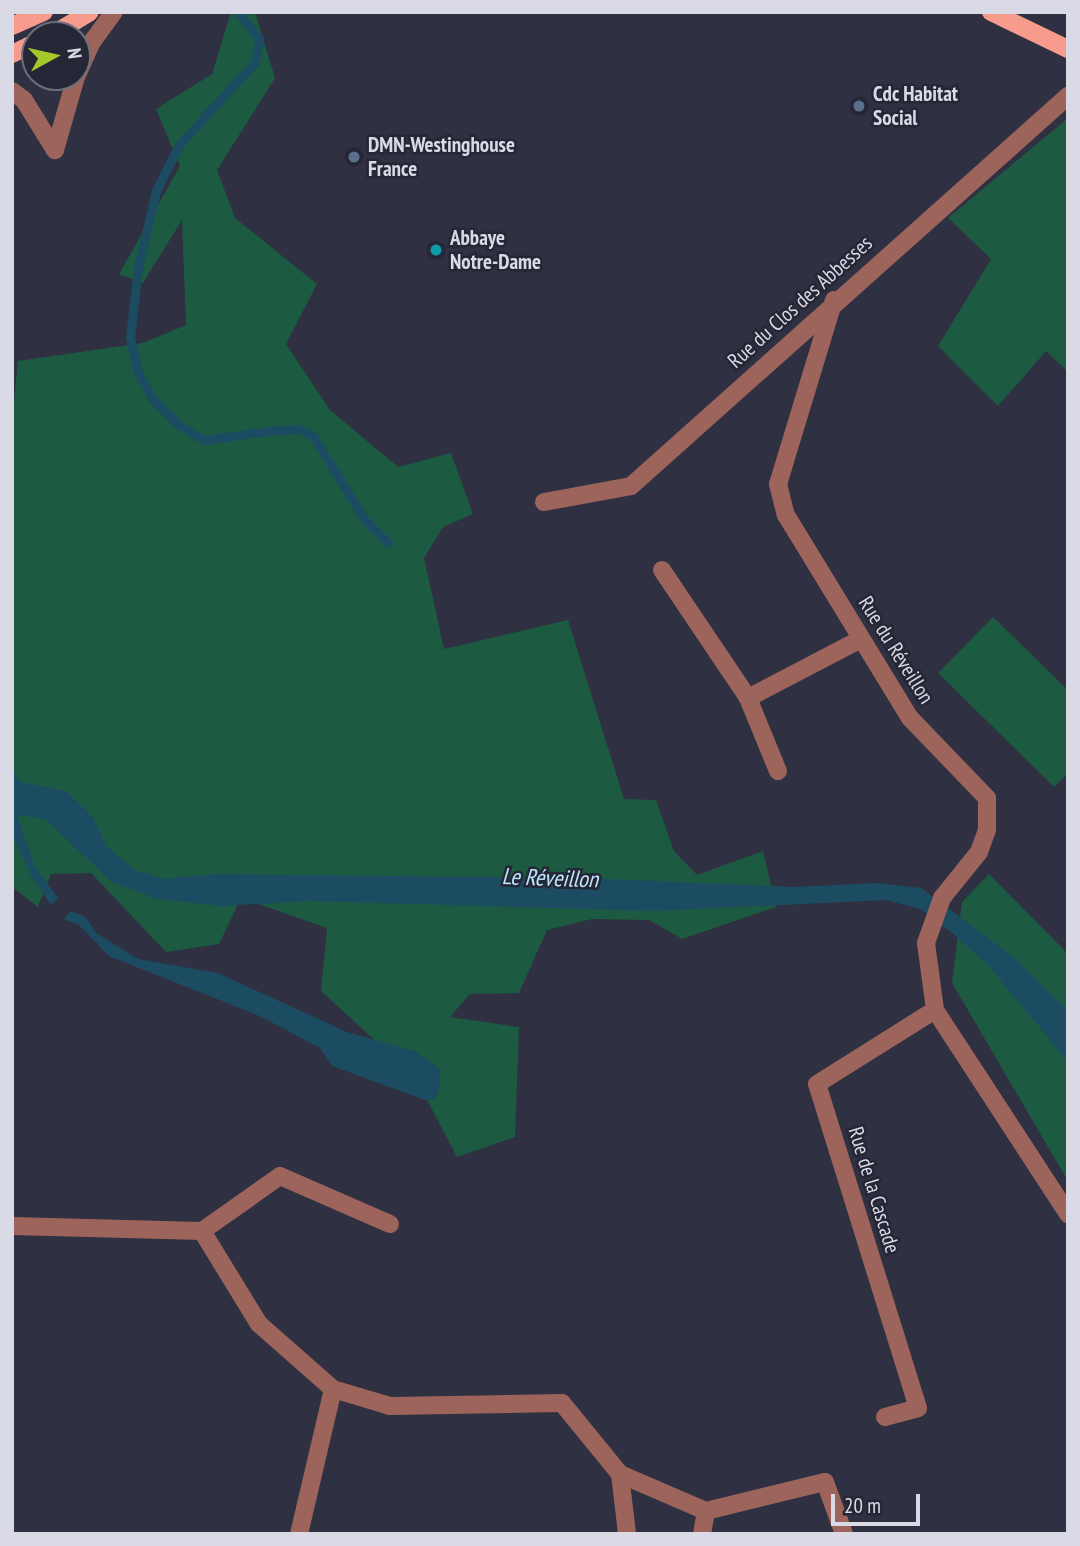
<!DOCTYPE html>
<html>
<head>
<meta charset="utf-8">
<style>
  body { margin:0 }
  #map { position:relative; width:1080px; height:1546px; overflow:hidden; background:#2f3041; font-family:"PT Sans Narrow",sans-serif }
  div>[style] { position:absolute }
  .green>* { inset:0; background:#1c5a41 }
  .water>* { inset:0; background:#1c4c62 }
  .stream>* { height:9px; margin:-4.5px; padding:0 4.5px; transform-origin:4.5px; border-radius:4.5px; background:#1c4c62 }
  .minor>* { height:18px; margin:-9px; padding:0 9px; transform-origin:9px; border-radius:9px; background:#9c645b }
  .major>* { height:18px; margin:-9px; padding:0 9px; transform-origin:9px; border-radius:9px; background:#f79c8d }
  .dots>* { width:19px; height:19px; translate:-50% -50%; box-sizing:border-box; border:4px solid #252636; border-radius:50% }
  span { translate:-50% -50%; white-space:nowrap; text-align:center; line-height:1.15; -webkit-text-stroke:5px #252636; paint-order:stroke }
  .poi-label { font-size:21px; color:#d9dae5; font-weight:700 }
  .left { translate:0 -50%; text-align:left }
  .street-label { font-size:21px; color:#d9dae5 }
  .water-label { font-size:23px; color:#bbe6fc; font-style:italic }
  .frame { position:absolute; inset:0; border:14px solid #d9dae5; pointer-events:none }
  .north { position:absolute; left:21px; top:21px; width:70px; height:70px; box-sizing:border-box; background:#252636; border:2px solid #6d6e7c; border-radius:50%; rotate:82deg; font-size:19px; font-weight:700; line-height:28px; text-align:center; color:#d9dae5 }
  .north::after { content:''; display:block; margin:auto; width:24px; height:32px; background:#a2c928; clip-path:polygon(50% 0,100% 100%,50% 72%,0 100%) }
  .scale { position:absolute; left:831px; top:1494px; width:89px; height:32px; box-sizing:border-box; border:4px solid #d9dae5; border-top:0; padding-left:9px; font-size:21px; line-height:24px; white-space:nowrap; color:#d9dae5; -webkit-text-stroke:5px #252636; paint-order:stroke }
</style>
</head>
<body>
<div id="map">
  <div class="green">
    <i style="clip-path:polygon(231px 12px,255px 12px,275px 78px,217px 170px,235px 218px,317px 284px,286px 344px,330px 410px,398px 467px,451px 453px,473px 514px,443px 527px,424px 558px,444px 649px,568px 620px,624px 799px,656px 800px,674px 851px,697px 875px,763px 851px,776px 907px,682px 939px,649px 920px,592px 919px,547px 930px,519px 993px,470px 994px,450px 1017px,519px 1027px,515px 1137px,457px 1157px,415px 1077px,321px 991px,327px 928px,241px 898px,219px 944px,166px 952px,91px 873px,51px 874px,38px 907px,12px 887px,12px 421px,18px 361px,143px 343px,186px 325px,182px 220px,143px 283px,119px 274px,180px 166px,156px 109px,212px 74px)"></i>
    <i style="clip-path:polygon(1068px 118px,1068px 372px,1046px 351px,998px 406px,938px 346px,991px 259px,948px 218px)"></i>
    <i style="clip-path:polygon(993px 617px,1068px 690px,1068px 773px,1054px 787px,938px 673px)"></i>
    <i style="clip-path:polygon(989px 874px,1068px 954px,1068px 1181px,952px 983px,962px 902px)"></i>
  </div>
  <div class="water">
    <i style="clip-path:polygon(12px 768px,20px 782px,66px 791px,93px 817px,106px 846px,135px 870px,164px 879px,215px 874px,585px 878px,794px 887px,877px 883px,921px 888px,1017px 960px,1068px 1011px,1068px 1062px,989px 966px,952px 933px,920px 909px,886px 900px,654px 911px,309px 901px,221px 906px,157px 899px,112px 882px,45px 819px,17px 815px,35px 867px,58px 898px,51px 905px,31px 876px,12px 833px)"></i>
    <i style="clip-path:polygon(70px 911px,86px 917px,96px 933px,138px 959px,218px 973px,347px 1032px,415px 1051px,440px 1069px,440px 1087px,435px 1099px,425px 1100px,332px 1066px,320px 1048px,262px 1017px,109px 956px,79px 925px,64px 919px)"></i>
  </div>
  <div class="stream">
    <i style="left:238px;top:13px;width:33px;rotate:51deg"></i>
    <i style="left:259px;top:39px;width:23px;rotate:100deg"></i>
    <i style="left:255px;top:62px;width:113px;rotate:132.5deg"></i>
    <i style="left:179px;top:145px;width:51px;rotate:116.6deg"></i>
    <i style="left:156px;top:191px;width:79px;rotate:103.2deg"></i>
    <i style="left:138px;top:268px;width:69px;rotate:96.6deg"></i>
    <i style="left:130px;top:337px;width:34px;rotate:78deg"></i>
    <i style="left:137px;top:370px;width:32px;rotate:62deg"></i>
    <i style="left:152px;top:398px;width:37px;rotate:45deg"></i>
    <i style="left:178px;top:424px;width:31px;rotate:32deg"></i>
    <i style="left:204px;top:440px;width:72px;rotate:-8deg"></i>
    <i style="left:275px;top:430px;width:23px;rotate:-2deg"></i>
    <i style="left:298px;top:429px;width:17px;rotate:25deg"></i>
    <i style="left:313px;top:436px;width:97px;rotate:58.4deg"></i>
    <i style="left:364px;top:519px;width:34px;rotate:45deg"></i>
  </div>
  <div class="minor">
    <i style="left:77px;top:75px;width:36px;rotate:-66deg"></i>
    <i style="left:92px;top:42px;width:37px;rotate:-54deg"></i>
    <i style="left:12px;top:91px;width:15px;rotate:37deg"></i>
    <i style="left:24px;top:100px;width:59px;rotate:58.2deg"></i>
    <i style="left:55px;top:150px;width:76px;rotate:-74deg"></i>
    <i style="left:834px;top:300px;width:192px;rotate:106.9deg"></i>
    <i style="left:778px;top:484px;width:32px;rotate:76deg"></i>
    <i style="left:786px;top:515px;width:238px;rotate:58.6deg"></i>
    <i style="left:910px;top:718px;width:111px;rotate:46.1deg"></i>
    <i style="left:987px;top:798px;width:32px;rotate:90deg"></i>
    <i style="left:987px;top:830px;width:23px;rotate:110deg"></i>
    <i style="left:979px;top:852px;width:59px;rotate:128.8deg"></i>
    <i style="left:942px;top:898px;width:48px;rotate:109.6deg"></i>
    <i style="left:926px;top:943px;width:68px;rotate:82.3deg"></i>
    <i style="left:935px;top:1010px;width:244px;rotate:56.9deg"></i>
    <i style="left:544px;top:502px;width:88px;rotate:-10.4deg"></i>
    <i style="left:631px;top:486px;width:586px;rotate:-41.75deg"></i>
    <i style="left:662px;top:570px;width:154px;rotate:56.1deg"></i>
    <i style="left:748px;top:698px;width:127px;rotate:-27.6deg"></i>
    <i style="left:748px;top:698px;width:79px;rotate:67.7deg"></i>
    <i style="left:12px;top:1226px;width:190px;rotate:1.5deg"></i>
    <i style="left:202px;top:1231px;width:109px;rotate:58.5deg"></i>
    <i style="left:259px;top:1324px;width:98px;rotate:41.3deg"></i>
    <i style="left:333px;top:1389px;width:59px;rotate:16.6deg"></i>
    <i style="left:390px;top:1406px;width:172px;rotate:-1deg"></i>
    <i style="left:562px;top:1403px;width:92px;rotate:50.8deg"></i>
    <i style="left:620px;top:1474px;width:94px;rotate:23.3deg"></i>
    <i style="left:706px;top:1511px;width:122px;rotate:-13.7deg"></i>
    <i style="left:825px;top:1482px;width:55px;rotate:69.9deg"></i>
    <i style="left:202px;top:1231px;width:95px;rotate:-35.2deg"></i>
    <i style="left:280px;top:1176px;width:120px;rotate:23.6deg"></i>
    <i style="left:885px;top:1417px;width:34px;rotate:-15deg"></i>
    <i style="left:918px;top:1408px;width:339px;rotate:-107.3deg"></i>
    <i style="left:817px;top:1084px;width:139px;rotate:-32.1deg"></i>
    <i style="left:620px;top:1474px;width:60px;rotate:83.3deg"></i>
    <i style="left:299px;top:1534px;width:149px;rotate:-76.8deg"></i>
    <i style="left:702px;top:1534px;width:23px;rotate:-80deg"></i>
  </div>
  <div class="major">
    <i style="left:991px;top:12px;width:85px;rotate:25.7deg"></i>
    <i style="left:12px;top:26px;width:35px;rotate:-24deg"></i>
    <i style="left:52px;top:35px;width:44px;rotate:-31.2deg"></i>
    <i style="left:12px;top:54px;width:25px;rotate:-26deg"></i>
  </div>
  <div class="dots">
    <i style="left:859px;top:106px;background:#5c6f8a"></i>
    <i style="left:354px;top:157px;background:#5c6f8a"></i>
    <i style="left:436px;top:250px;background:#0f9aa8"></i>
  </div>
  <div class="poi-label">
    <span class="left" style="left:873px;top:106px">Cdc Habitat<br>Social</span>
    <span class="left" style="left:368px;top:157px">DMN-Westinghouse<br>France</span>
    <span class="left" style="left:450px;top:250px">Abbaye<br>Notre-Dame</span>
  </div>
  <div class="street-label">
    <span style="left:800px;top:302px;rotate:-42deg">Rue du Clos des Abbesses</span>
    <span style="left:896px;top:650px;rotate:58deg">Rue du Réveillon</span>
    <span style="left:874px;top:1190px;rotate:73deg">Rue de la Cascade</span>
  </div>
  <div class="water-label">
    <span style="left:550px;top:878px;rotate:2deg">Le Réveillon</span>
  </div>
  <div class="frame"></div>
  <div class="north">N</div>
  <div class="scale">20 m</div>
</div>
</body>
</html>
